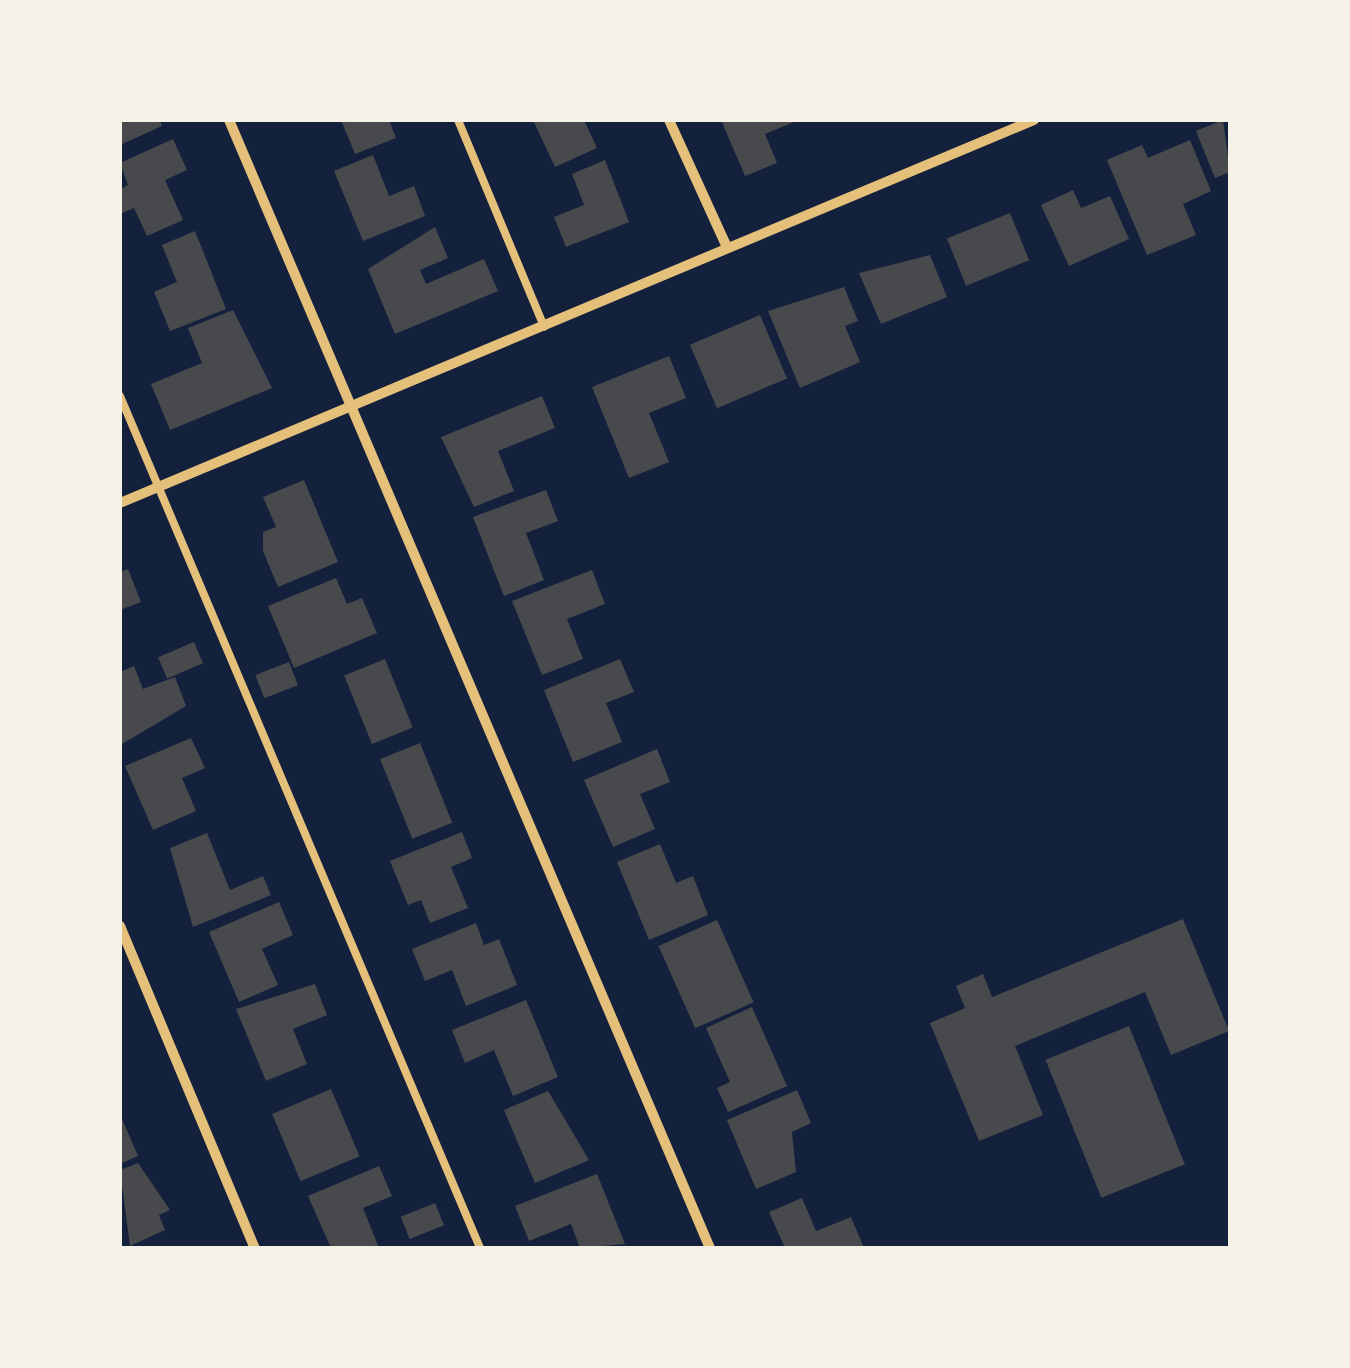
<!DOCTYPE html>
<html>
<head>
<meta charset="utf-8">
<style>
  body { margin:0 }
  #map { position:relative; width:1350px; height:1368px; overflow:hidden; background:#14213d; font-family:"Public Sans",sans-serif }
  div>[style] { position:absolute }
  .building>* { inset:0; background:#48494c; transform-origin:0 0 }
  .service>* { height:8px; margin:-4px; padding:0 4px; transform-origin:4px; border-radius:4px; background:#e5c07b }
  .minor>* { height:10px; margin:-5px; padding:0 5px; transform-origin:5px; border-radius:5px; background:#e5c07b }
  span { translate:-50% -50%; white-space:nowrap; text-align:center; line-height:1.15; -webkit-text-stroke:9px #f6f1e7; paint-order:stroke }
  .frame { position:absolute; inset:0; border:122px solid #f6f1e7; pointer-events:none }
</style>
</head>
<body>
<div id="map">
  <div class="building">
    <i style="clip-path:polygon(120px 120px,160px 120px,162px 126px,120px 145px)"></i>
    <i style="clip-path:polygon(341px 120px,389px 120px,396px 138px,355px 154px)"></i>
    <i style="clip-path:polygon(533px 120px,584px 120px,597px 148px,555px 167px)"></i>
    <i style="clip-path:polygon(721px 120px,799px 120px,765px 134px,777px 163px,745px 176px)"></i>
    <i style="clip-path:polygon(1223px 120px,1230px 172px,1215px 178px,1196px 131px)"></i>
    <i style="clip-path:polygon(173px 139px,187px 170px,165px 180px,183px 220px,147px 236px,134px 208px,120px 214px,120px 189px,128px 185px,120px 163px)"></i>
    <i style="clip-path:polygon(1190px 140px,1211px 191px,1183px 204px,1196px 235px,1147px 255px,1107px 160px,1142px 145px,1148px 158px)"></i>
    <i style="clip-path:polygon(373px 155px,389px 196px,414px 186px,425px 216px,363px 241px,334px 171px)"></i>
    <i style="clip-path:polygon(605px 160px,629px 222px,566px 247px,554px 217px,584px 205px,572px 174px)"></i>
    <i style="clip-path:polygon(1073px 190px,1081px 208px,1110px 196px,1129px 239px,1069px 266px,1041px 205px)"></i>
    <i style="left:1010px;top:213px;width:51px;height:68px;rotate:68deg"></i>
    <i style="clip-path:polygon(435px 227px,448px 258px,420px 270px,426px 284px,484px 259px,498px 291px,395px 334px,368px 269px)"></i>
    <i style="clip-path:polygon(195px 231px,226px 309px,170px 331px,154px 292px,177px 282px,162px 245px)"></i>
    <i style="clip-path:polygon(930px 255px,947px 297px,881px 324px,859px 273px)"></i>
    <i style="clip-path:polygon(844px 287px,858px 321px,845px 326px,860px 362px,800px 388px,768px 311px)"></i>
    <i style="clip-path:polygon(233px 310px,272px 388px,170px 430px,151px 384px,202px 363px,188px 328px)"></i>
    <i style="left:760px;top:315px;width:69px;height:76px;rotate:67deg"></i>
    <i style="clip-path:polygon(669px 356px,686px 398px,649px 413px,669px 462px,629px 478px,592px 387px)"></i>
    <i style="clip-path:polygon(542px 396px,555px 428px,498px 451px,514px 491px,474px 507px,441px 437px)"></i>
    <i style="clip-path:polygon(304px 480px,338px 562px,278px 587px,263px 551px,263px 532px,276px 527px,263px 497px)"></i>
    <i style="clip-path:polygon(546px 490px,558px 521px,526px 533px,544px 580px,504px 596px,473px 517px)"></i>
    <i style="clip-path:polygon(128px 569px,141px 602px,120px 610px,120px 572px)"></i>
    <i style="clip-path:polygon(592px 570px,605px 604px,567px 619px,583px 659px,542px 675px,512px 601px)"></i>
    <i style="clip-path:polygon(336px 578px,347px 604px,362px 598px,377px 633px,294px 668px,268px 606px)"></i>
    <i style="left:194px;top:642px;width:23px;height:39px;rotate:67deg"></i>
    <i style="left:385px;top:659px;width:74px;height:44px;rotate:68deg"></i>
    <i style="clip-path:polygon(620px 659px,634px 692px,606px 703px,622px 742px,573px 762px,544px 690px)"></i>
    <i style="left:289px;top:662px;width:25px;height:36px;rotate:69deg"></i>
    <i style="clip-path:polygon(134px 666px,143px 689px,175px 677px,186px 706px,122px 744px,120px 672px)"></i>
    <i style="clip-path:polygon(191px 738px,205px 768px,182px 778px,196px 811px,153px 830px,125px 766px)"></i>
    <i style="left:420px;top:743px;width:86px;height:43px;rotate:68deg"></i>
    <i style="clip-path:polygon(657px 749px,670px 782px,640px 794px,655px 829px,613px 847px,584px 780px)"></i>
    <i style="clip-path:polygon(462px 832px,472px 858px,451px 867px,468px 908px,430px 923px,421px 900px,408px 905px,390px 861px)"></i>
    <i style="clip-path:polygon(207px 833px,230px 890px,263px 876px,271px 895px,193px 927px,170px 848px)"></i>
    <i style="clip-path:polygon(660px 844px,676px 883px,693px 876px,708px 915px,649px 940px,617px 862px)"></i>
    <i style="clip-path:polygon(279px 902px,293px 935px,262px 949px,278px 985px,239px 1002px,209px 932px)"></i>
    <i style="clip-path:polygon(1183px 919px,1229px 1031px,1171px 1055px,1145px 992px,1015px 1046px,1043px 1115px,979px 1141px,930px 1023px,965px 1008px,956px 986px,983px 974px,992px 997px)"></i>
    <i style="left:717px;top:920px;width:90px;height:64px;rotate:66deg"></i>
    <i style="clip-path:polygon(476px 923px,484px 945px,499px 939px,517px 985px,466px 1006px,452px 970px,425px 981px,412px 949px)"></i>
    <i style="clip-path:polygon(315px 984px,327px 1015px,293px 1029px,307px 1064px,266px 1081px,236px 1009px)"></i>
    <i style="clip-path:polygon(526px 1000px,558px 1077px,513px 1096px,494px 1050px,465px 1063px,452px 1030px)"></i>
    <i style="clip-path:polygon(752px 1007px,787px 1086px,728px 1112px,717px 1088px,730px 1082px,706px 1028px)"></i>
    <i style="left:1129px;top:1026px;width:149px;height:90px;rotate:68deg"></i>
    <i style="left:331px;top:1089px;width:73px;height:64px;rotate:67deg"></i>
    <i style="clip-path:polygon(797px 1090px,811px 1123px,792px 1132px,796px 1172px,756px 1189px,727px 1120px)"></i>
    <i style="clip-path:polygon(548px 1091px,589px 1160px,535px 1183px,504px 1110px)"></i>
    <i style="clip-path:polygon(120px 1114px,138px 1156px,120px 1164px)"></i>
    <i style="clip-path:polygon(138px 1163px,170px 1210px,159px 1215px,165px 1230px,130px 1246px,120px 1170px)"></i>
    <i style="clip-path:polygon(379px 1166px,392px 1196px,363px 1208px,379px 1248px,331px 1248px,308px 1196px)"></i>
    <i style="clip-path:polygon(597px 1174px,625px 1244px,580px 1248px,571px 1224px,529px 1241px,515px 1206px)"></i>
    <i style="clip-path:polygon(802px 1198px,816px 1231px,851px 1217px,864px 1248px,785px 1248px,769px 1212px)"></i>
    <i style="left:435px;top:1203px;width:24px;height:37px;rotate:68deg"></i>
  </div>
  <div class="service">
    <i style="left:458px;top:120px;width:224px;rotate:67.4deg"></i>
    <i style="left:120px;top:396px;width:925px;rotate:67.09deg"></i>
  </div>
  <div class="minor">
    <i style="left:229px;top:120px;width:1226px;rotate:66.91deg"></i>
    <i style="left:669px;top:120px;width:140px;rotate:65.5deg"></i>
    <i style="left:120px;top:503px;width:991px;rotate:-22.74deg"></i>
    <i style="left:120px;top:926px;width:349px;rotate:67.3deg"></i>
  </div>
  <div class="frame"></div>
</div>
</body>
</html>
